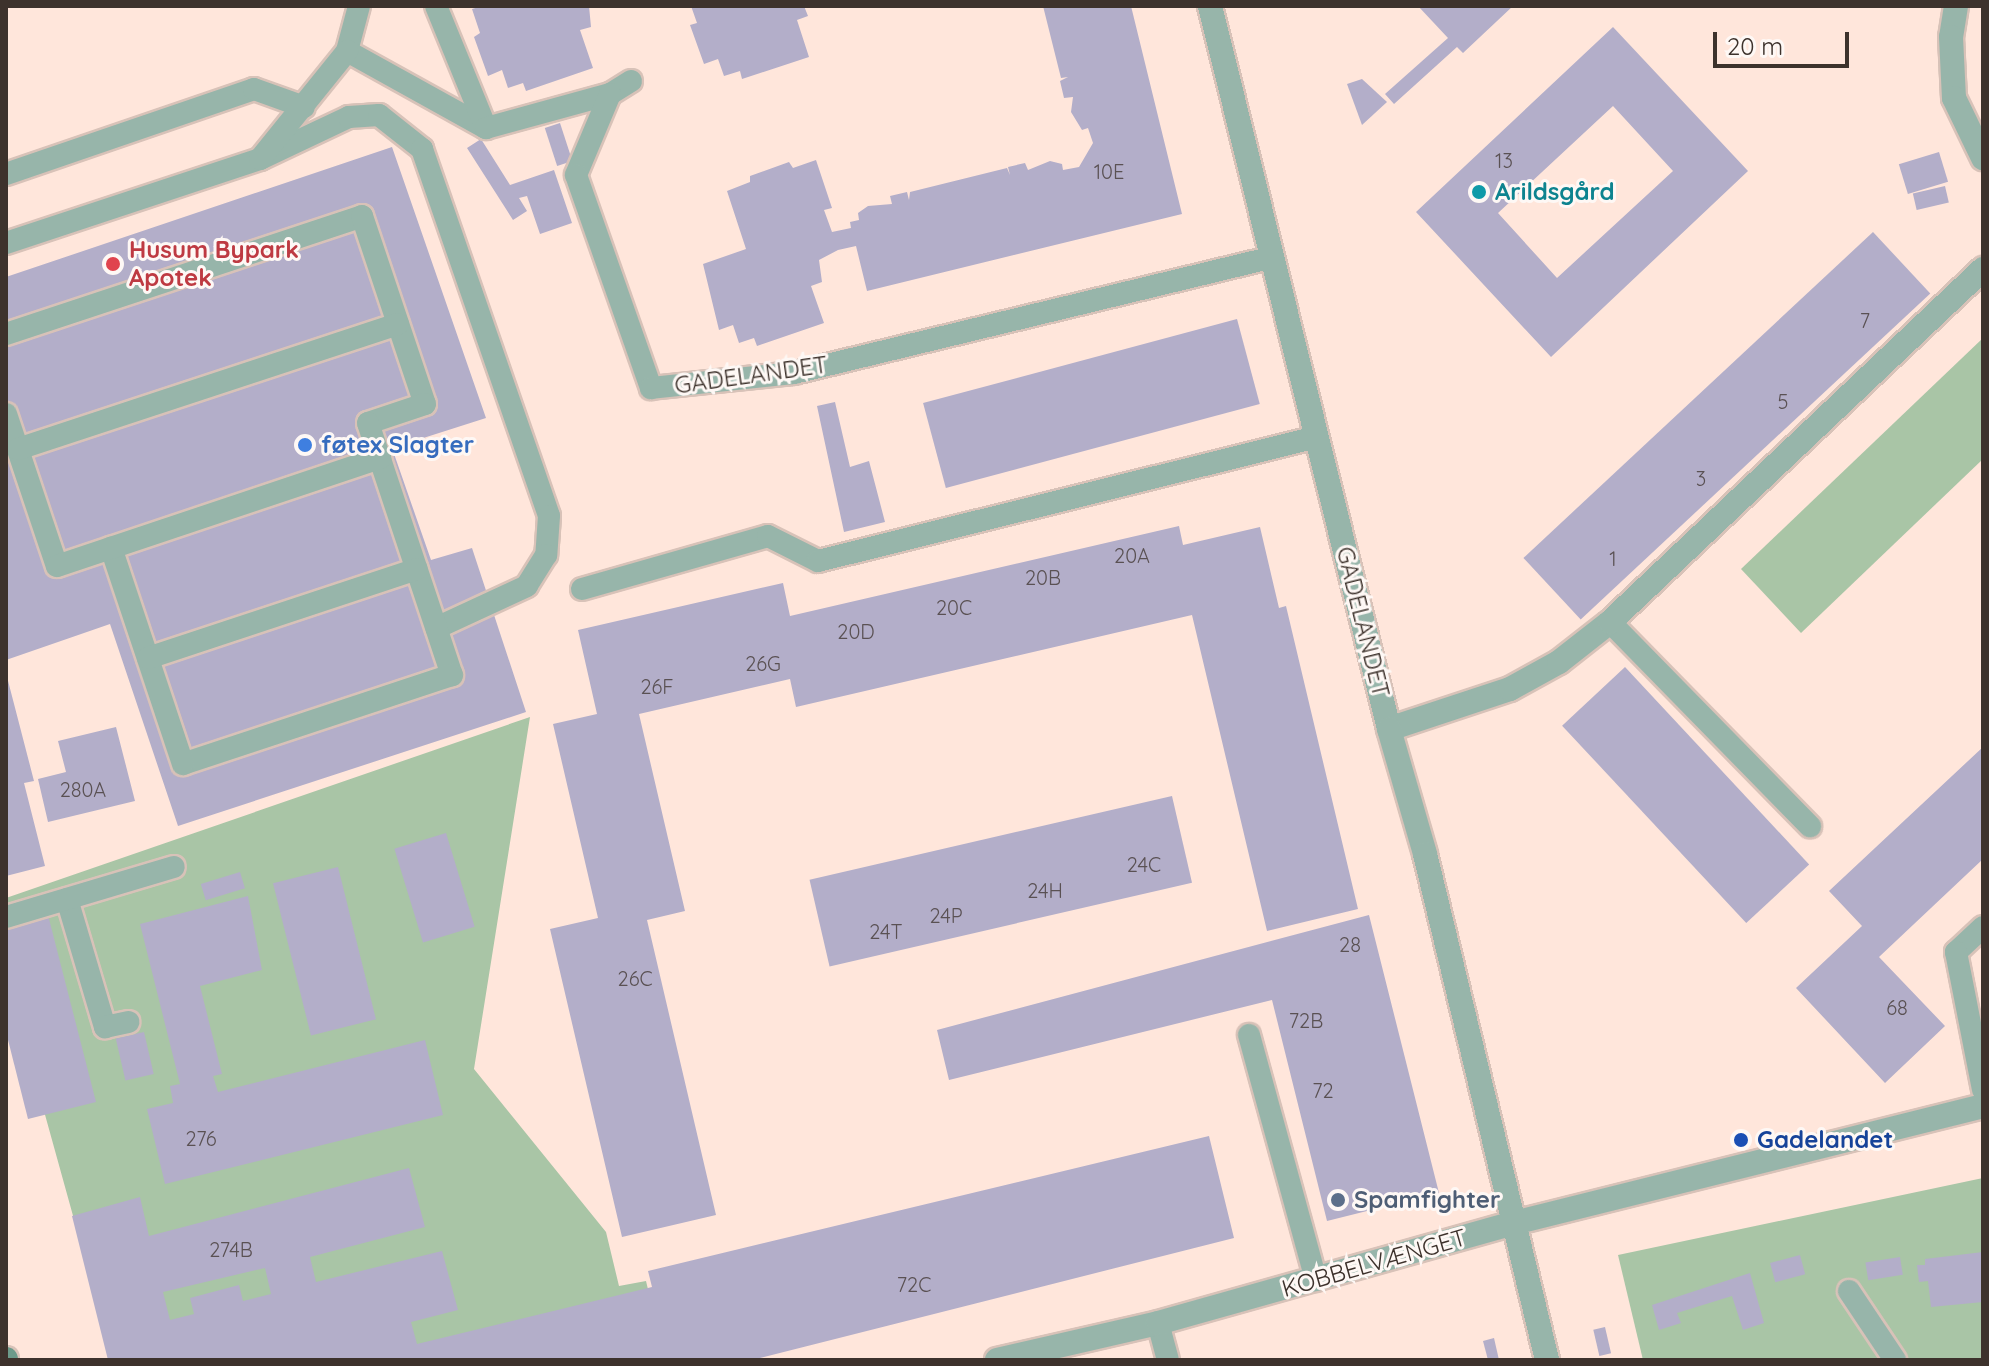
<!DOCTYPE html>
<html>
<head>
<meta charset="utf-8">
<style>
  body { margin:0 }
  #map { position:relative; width:1989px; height:1366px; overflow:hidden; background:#ffe6db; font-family:Quicksand,sans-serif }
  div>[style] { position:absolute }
  .green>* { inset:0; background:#a9c5a6 }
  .building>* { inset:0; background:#b3aec9; transform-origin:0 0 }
  .roads { filter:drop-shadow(2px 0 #d8c2b8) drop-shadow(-2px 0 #d8c2b8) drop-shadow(0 2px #d8c2b8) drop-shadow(0 -2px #d8c2b8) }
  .service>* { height:22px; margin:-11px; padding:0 11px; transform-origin:11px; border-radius:11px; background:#97b5aa }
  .minor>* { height:24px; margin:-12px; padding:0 12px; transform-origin:12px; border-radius:12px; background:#97b5aa }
  .tertiary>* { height:24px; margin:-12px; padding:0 12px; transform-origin:12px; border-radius:12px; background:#97b5aa }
  .secondary>* { height:24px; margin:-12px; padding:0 12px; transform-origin:12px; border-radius:12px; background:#6c9a8a }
  .dots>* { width:22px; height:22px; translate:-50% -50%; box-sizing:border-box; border:4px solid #fef8f5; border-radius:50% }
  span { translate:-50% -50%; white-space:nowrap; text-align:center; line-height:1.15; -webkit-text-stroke:6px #fef8f5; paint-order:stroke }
  .number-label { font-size:20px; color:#5a5153 }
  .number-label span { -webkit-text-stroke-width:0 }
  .culture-label { font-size:24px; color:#0d838f; font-weight:700 }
  .left { translate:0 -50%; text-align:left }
  .health-label { font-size:24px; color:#be3a42; font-weight:700 }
  .street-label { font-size:24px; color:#3d322c }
  .shop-label { font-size:24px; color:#366cbe; font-weight:700 }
  .transit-label { font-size:24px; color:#164399; font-weight:700 }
  .service-label { font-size:24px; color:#4e5e75; font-weight:700 }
  .frame { position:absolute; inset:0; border:8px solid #3d322c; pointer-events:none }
  .scale { position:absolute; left:1713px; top:32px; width:136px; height:36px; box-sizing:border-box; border:4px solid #3d322c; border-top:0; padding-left:10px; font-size:24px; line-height:28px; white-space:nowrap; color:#3d322c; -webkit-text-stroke:6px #fef8f5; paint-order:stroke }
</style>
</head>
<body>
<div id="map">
  <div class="green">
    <i style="clip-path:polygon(1983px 338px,1983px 459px,1801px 633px,1741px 569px)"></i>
    <i style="clip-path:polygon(530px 717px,474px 1069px,606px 1232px,619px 1286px,646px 1281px,665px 1360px,113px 1360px,6px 974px,6px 898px)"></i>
    <i style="clip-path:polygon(1983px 1178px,1983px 1360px,1643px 1360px,1618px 1255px)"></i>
  </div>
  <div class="building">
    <i style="clip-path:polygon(482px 6px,589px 6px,591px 27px,580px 30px,593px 68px,526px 91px,523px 83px,508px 88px,502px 70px,488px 76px,474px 37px,480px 33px,472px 9px)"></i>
    <i style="clip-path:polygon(691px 6px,804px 6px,808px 16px,797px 20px,809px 57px,742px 79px,740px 71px,724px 76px,718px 59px,704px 64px,690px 25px,697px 23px)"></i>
    <i style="clip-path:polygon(1043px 6px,1131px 6px,1182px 214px,867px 291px,856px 246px,838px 250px,819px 260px,822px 282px,811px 286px,824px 323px,757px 346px,754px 338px,739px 343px,733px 325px,719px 330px,703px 264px,746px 249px,727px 191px,750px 182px,750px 176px,789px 162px,793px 168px,816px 160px,832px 208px,824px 210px,832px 232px,851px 228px,850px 222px,859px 220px,858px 213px,868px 206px,892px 204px,890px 196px,907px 192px,909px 200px,910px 192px,1007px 168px,1010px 175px,1008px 167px,1025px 163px,1028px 170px,1050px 161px,1062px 164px,1063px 170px,1079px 167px,1093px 143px,1088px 128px,1082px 130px,1071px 112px,1073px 97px,1064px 98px,1060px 81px,1068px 77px,1061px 78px)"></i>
    <i style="clip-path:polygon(1418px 6px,1513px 6px,1463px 53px,1457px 47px,1394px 104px,1385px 94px,1448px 38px)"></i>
    <i style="clip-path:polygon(evenodd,1613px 27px,1748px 171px,1551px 357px,1416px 212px,1613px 27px,1613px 106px,1673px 171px,1557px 278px,1498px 213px,1613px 106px)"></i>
    <i style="clip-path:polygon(1362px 79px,1387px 102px,1362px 125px,1347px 84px)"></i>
    <i style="left:560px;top:123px;width:40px;height:16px;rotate:72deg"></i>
    <i style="clip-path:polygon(481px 139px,510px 185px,554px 170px,572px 223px,540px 234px,527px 196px,519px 198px,527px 211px,513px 220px,467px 148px)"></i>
    <i style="clip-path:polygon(392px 147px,486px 418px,392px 448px,431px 560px,472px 548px,526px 712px,178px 826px,110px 624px,6px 660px,6px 277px)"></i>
    <i style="left:1939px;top:152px;width:31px;height:42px;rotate:73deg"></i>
    <i style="left:1945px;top:186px;width:17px;height:33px;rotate:77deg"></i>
    <i style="left:1873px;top:232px;width:84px;height:478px;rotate:47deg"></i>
    <i style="left:1237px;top:319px;width:88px;height:325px;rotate:75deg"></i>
    <i style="clip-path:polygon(835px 402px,850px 467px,869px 461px,885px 522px,844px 532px,817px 406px)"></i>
    <i style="clip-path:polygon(1179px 526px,1183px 545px,1260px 527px,1279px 608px,1286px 606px,1358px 909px,1267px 931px,1192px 615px,796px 707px,790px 679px,639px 714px,685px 911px,647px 920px,716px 1215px,622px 1237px,550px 929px,598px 918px,553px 724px,597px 714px,578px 630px,783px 583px,790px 616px)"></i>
    <i style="left:1625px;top:667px;width:270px;height:86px;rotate:47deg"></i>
    <i style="clip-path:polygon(6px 673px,34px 781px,24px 783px,45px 866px,6px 876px)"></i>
    <i style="clip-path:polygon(116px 727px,135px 801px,48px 822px,38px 779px,66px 772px,58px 741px)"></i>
    <i style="clip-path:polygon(1983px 747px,1983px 859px,1879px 957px,1945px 1026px,1885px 1083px,1796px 988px,1862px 926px,1829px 891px)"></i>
    <i style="left:1172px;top:796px;width:89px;height:372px;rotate:77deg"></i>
    <i style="left:446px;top:833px;width:98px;height:54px;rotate:73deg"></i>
    <i style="left:338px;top:867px;width:157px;height:67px;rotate:76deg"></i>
    <i style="left:240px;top:872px;width:17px;height:41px;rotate:73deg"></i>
    <i style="clip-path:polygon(248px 896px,262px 970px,200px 986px,222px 1074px,213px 1076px,218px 1092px,425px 1040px,443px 1115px,165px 1184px,147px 1109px,173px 1103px,170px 1086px,180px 1084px,140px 924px)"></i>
    <i style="clip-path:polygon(48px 915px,96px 1102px,28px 1119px,6px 1032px,6px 925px)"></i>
    <i style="clip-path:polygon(1369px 915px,1439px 1193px,1327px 1221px,1272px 1000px,949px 1080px,937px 1030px)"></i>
    <i style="left:144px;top:1032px;width:43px;height:29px;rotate:77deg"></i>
    <i style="clip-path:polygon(evenodd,1209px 1136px,1234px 1238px,752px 1360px,108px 1360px,72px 1216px,140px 1197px,149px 1236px,409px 1168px,425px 1227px,310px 1257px,316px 1282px,442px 1251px,458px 1310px,411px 1322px,417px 1344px,652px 1287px,648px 1271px,1209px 1136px,265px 1268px,271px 1294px,243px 1301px,239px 1285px,190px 1298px,194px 1314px,170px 1320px,163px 1292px,265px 1268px)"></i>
    <i style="clip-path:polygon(1983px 1252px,1983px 1302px,1931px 1307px,1928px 1281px,1919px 1282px,1917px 1265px,1925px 1265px,1925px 1259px)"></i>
    <i style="left:1800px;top:1255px;width:20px;height:31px;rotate:75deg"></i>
    <i style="left:1900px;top:1257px;width:18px;height:35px;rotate:81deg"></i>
    <i style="clip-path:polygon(1750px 1273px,1764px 1323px,1743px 1330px,1732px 1296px,1677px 1313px,1681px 1323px,1659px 1330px,1652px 1305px)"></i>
    <i style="left:1605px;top:1327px;width:27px;height:12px;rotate:77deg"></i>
    <i style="clip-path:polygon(1494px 1338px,1499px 1360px,1488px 1360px,1483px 1341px)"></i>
  </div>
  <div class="roads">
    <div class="service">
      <i style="left:359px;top:6px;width:47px;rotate:104.9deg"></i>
      <i style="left:347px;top:51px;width:159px;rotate:29deg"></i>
      <i style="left:436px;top:6px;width:132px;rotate:67.7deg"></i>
      <i style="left:486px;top:128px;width:129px;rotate:-15.3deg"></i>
      <i style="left:631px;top:81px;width:25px;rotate:148deg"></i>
      <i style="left:610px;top:94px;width:88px;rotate:112.8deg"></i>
      <i style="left:576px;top:175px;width:226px;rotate:70.6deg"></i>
      <i style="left:651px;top:388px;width:144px;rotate:-6deg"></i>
      <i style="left:794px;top:373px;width:492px;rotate:-13.6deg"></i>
      <i style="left:260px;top:159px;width:98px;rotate:-25.3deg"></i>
      <i style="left:349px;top:117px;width:30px;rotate:-4deg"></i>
      <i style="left:379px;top:115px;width:55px;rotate:38.3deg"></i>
      <i style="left:422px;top:149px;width:388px;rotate:70.9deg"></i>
      <i style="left:549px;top:516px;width:39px;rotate:94deg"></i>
      <i style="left:546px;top:555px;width:36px;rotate:122deg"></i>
      <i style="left:527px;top:586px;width:100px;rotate:155.2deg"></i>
      <i style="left:6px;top:174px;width:262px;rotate:-18.9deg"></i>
      <i style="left:254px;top:89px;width:53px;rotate:19.8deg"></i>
      <i style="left:6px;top:243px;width:268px;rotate:-18.3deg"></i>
      <i style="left:260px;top:159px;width:139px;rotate:-51.1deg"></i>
      <i style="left:6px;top:334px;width:375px;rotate:-18.3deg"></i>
      <i style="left:362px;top:216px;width:198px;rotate:71.5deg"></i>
      <i style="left:425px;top:404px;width:60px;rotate:161.6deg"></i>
      <i style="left:368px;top:423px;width:266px;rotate:71.6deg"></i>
      <i style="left:452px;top:675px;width:283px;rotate:161.7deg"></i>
      <i style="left:183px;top:764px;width:228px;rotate:-108.4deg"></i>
      <i style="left:6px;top:414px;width:160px;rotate:71.5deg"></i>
      <i style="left:57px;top:566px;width:341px;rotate:-18.5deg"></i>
      <i style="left:18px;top:449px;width:400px;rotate:-18.2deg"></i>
      <i style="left:582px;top:589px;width:193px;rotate:-15.9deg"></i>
      <i style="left:768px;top:536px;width:56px;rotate:26.6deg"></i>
      <i style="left:818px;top:561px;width:514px;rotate:-13.96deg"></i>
      <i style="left:1610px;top:622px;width:286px;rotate:45.6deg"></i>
      <i style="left:148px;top:658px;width:283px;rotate:-18.3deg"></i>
      <i style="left:67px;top:899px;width:134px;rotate:73.5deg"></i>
      <i style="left:105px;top:1027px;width:24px;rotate:-12deg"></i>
      <i style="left:6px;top:917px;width:175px;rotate:-16.6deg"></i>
      <i style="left:1983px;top:927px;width:37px;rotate:137deg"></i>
      <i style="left:1956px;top:952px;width:140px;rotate:78.9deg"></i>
      <i style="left:1249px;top:1035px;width:254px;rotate:74.7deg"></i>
      <i style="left:1849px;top:1291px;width:83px;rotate:56.3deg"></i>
      <i style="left:1158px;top:1323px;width:38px;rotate:75deg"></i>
    </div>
    <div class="minor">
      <i style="left:1956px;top:6px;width:31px;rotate:99deg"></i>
      <i style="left:1951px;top:37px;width:61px;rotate:87.2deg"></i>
      <i style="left:1954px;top:98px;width:67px;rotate:64.2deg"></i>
      <i style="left:1389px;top:729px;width:127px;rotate:-18.3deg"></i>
      <i style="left:1510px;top:689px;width:56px;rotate:-28.9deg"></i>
      <i style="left:1559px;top:662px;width:65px;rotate:-38.1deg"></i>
      <i style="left:1610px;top:622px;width:514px;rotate:-43.42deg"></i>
      <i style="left:997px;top:1360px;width:165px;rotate:-12.9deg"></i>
      <i style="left:1158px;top:1323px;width:370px;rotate:-15.7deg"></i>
      <i style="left:1514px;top:1223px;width:483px;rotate:-14deg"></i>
    </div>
    <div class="tertiary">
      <i style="left:1210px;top:6px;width:745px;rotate:76.09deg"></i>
      <i style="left:1389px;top:729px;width:130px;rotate:73.9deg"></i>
      <i style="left:1425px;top:854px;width:520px;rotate:76.44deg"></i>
    </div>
    <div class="secondary">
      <i style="left:6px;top:1359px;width:1px;rotate:90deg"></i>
    </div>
  </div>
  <div class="dots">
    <i style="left:1479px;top:192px;background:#0f9aa8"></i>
    <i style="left:113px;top:264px;background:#e0444e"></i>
    <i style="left:305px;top:445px;background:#3f7fe0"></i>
    <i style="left:1741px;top:1140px;background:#1a4fb4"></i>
    <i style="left:1338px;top:1200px;background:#5c6f8a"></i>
  </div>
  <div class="number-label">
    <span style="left:1504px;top:160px">13</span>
    <span style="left:1109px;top:171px">10E</span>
    <span style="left:1865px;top:320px">7</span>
    <span style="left:1783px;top:401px">5</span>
    <span style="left:1701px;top:478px">3</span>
    <span style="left:1132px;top:555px">20A</span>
    <span style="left:1613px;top:558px">1</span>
    <span style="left:1043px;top:577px">20B</span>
    <span style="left:954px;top:607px">20C</span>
    <span style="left:856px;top:631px">20D</span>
    <span style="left:763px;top:663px">26G</span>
    <span style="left:657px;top:686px">26F</span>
    <span style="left:83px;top:789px">280A</span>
    <span style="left:1144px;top:864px">24C</span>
    <span style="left:1045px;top:890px">24H</span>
    <span style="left:946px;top:915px">24P</span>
    <span style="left:886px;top:931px">24T</span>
    <span style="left:1350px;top:944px">28</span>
    <span style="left:635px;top:978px">26C</span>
    <span style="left:1897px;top:1007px">68</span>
    <span style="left:1306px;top:1020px">72B</span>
    <span style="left:1323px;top:1090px">72</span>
    <span style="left:201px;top:1138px">276</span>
    <span style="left:231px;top:1249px">274B</span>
    <span style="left:914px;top:1284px">72C</span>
  </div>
  <div class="culture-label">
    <span class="left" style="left:1495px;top:192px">Arildsgård</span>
  </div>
  <div class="health-label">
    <span class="left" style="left:129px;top:264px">Husum Bypark<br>Apotek</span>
  </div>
  <div class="street-label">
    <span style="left:751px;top:375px;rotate:-8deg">GADELANDET</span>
    <span style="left:1363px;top:622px;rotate:76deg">GADELANDET</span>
    <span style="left:1374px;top:1263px;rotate:-16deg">KOBBELVÆNGET</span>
  </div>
  <div class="shop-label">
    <span class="left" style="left:321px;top:445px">føtex Slagter</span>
  </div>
  <div class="transit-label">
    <span class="left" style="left:1757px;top:1140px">Gadelandet</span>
  </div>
  <div class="service-label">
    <span class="left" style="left:1354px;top:1200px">Spamfighter</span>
  </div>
  <div class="frame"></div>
  <div class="scale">20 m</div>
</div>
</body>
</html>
